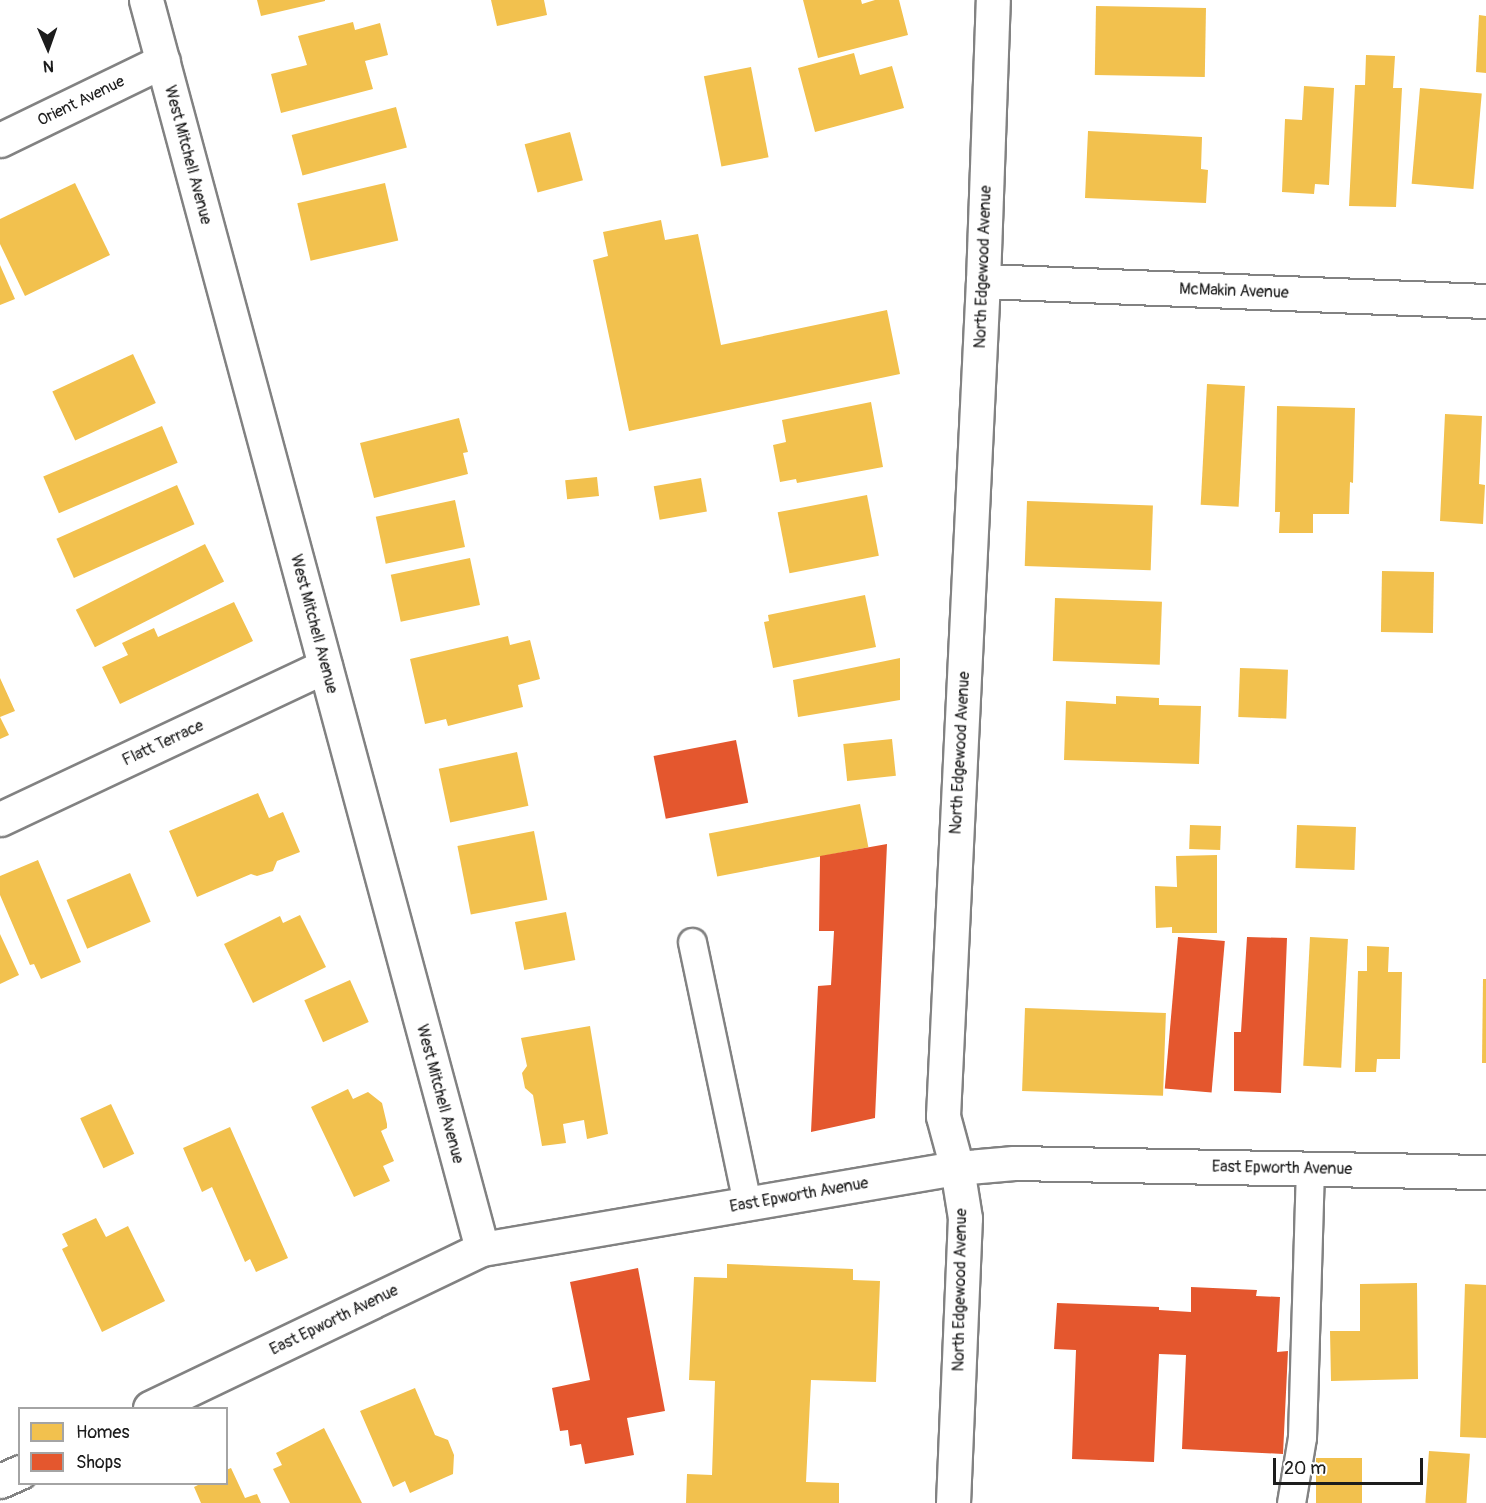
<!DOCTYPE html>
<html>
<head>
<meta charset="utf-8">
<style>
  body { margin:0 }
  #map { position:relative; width:1486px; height:1503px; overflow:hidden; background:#fff; font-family:Pangolin,sans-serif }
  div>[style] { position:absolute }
  .homes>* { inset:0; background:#f2c14e; transform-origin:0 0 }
  .shops>* { inset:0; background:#e4572e; transform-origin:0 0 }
  .roads { filter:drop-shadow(2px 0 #828282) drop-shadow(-2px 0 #828282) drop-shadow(0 2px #828282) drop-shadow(0 -2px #828282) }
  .lane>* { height:27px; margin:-13.5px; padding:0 13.5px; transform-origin:13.5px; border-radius:13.5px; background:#fff }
  .street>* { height:33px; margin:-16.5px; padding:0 16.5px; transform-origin:16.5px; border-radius:16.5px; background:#fff }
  span { translate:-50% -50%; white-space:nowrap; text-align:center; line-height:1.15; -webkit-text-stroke:6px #fff; paint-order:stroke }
  .street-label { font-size:16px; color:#1c1c1c }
  .legend { position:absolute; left:18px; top:1407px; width:210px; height:78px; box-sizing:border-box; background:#fff; border:2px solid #a4a4a4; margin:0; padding:8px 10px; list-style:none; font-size:18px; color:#1c1c1c }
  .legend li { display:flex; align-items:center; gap:12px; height:30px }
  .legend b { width:30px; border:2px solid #a4a4a4 }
  .north { position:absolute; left:18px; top:18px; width:60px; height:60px; -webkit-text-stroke:4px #fff; paint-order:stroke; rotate:178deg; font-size:16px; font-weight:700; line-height:24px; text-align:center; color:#1c1c1c }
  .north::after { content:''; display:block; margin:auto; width:21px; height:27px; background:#1c1c1c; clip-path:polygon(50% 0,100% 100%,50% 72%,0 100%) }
  .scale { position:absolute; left:1273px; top:1458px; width:150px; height:27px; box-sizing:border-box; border:3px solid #1c1c1c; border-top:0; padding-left:8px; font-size:18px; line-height:21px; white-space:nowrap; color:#1c1c1c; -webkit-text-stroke:4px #fff; paint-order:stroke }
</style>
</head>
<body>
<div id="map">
  <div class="homes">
    <i style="clip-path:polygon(257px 0,325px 0,325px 1px,261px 16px)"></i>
    <i style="clip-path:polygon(491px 0,544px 0,547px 15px,497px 26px)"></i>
    <i style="clip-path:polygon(803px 0,861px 0,862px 4px,875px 0,899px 0,908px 35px,818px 58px)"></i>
    <i style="left:1096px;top:6px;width:110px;height:69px;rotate:1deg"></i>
    <i style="clip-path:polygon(1479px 15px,1486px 16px,1486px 73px,1476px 72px)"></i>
    <i style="clip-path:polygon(353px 22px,355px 30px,380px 23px,388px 55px,365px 61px,373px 89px,281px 113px,271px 74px,307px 65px,298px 36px)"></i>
    <i style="clip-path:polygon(854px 53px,860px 75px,892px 66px,904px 108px,815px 132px,798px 68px)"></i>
    <i style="clip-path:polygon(1366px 55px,1395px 56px,1393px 88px,1402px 88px,1396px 207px,1349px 206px,1355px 85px,1365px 85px)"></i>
    <i style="left:751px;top:67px;width:92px;height:48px;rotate:79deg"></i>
    <i style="clip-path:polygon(1304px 86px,1334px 88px,1329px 185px,1315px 184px,1314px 194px,1282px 192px,1285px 119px,1302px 120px)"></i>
    <i style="left:1420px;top:88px;width:62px;height:96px;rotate:5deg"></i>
    <i style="left:396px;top:107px;width:42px;height:108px;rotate:75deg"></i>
    <i style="clip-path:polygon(1088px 131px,1202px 137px,1201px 169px,1208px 170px,1206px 203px,1085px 198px)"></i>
    <i style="left:570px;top:132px;width:50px;height:47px;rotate:75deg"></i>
    <i style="clip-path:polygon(75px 183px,110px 255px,25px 296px,0 244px,0 219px)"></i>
    <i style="left:385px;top:183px;width:59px;height:90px;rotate:77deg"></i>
    <i style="clip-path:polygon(661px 220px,665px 240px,698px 234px,721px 345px,887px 310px,900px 374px,629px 431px,593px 260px,608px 256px,603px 232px)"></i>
    <i style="clip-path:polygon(0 265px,15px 299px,0 305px)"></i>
    <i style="left:133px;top:354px;width:54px;height:89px;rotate:65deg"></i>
    <i style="left:1207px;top:384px;width:38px;height:121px;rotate:3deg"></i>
    <i style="clip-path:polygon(871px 402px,883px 467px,797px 483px,796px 479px,780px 482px,773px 445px,786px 442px,782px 420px)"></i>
    <i style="clip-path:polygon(1277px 406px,1355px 408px,1353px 483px,1350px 482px,1349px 514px,1313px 514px,1313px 533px,1279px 533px,1280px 512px,1275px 512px)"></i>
    <i style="clip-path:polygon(1445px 414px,1482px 416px,1479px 484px,1485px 485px,1483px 524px,1440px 521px)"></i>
    <i style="clip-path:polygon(459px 418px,468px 452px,463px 453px,468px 474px,374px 498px,360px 443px)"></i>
    <i style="left:162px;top:426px;width:40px;height:129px;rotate:67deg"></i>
    <i style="left:597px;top:477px;width:19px;height:32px;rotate:84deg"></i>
    <i style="left:701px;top:478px;width:34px;height:48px;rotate:80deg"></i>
    <i style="left:177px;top:485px;width:43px;height:132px;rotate:66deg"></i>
    <i style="left:867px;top:495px;width:62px;height:91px;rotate:79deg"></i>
    <i style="left:455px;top:500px;width:48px;height:81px;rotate:78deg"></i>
    <i style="left:1027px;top:501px;width:126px;height:65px;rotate:2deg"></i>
    <i style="left:205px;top:544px;width:42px;height:145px;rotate:63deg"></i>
    <i style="left:470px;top:558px;width:48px;height:81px;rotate:78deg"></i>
    <i style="left:1382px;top:571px;width:52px;height:61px;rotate:1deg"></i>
    <i style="clip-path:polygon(865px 595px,876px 647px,773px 668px,764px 622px,769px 621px,768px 615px)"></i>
    <i style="left:1055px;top:598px;width:107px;height:63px;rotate:2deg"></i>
    <i style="clip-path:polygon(234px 602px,253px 641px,120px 704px,102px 667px,128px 655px,122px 643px,154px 628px,158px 637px)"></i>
    <i style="clip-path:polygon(508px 636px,510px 645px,530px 640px,540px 679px,518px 685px,523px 707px,448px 726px,446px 719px,425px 724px,410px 659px)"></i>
    <i style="clip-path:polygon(900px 658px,900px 700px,798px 717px,793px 680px)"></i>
    <i style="left:1240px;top:668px;width:48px;height:49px;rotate:2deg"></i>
    <i style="clip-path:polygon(0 678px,15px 711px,0 717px,9px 735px,0 739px)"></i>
    <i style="clip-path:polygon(1116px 696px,1159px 698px,1159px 705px,1201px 706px,1199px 764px,1064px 760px,1066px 701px,1116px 704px)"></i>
    <i style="left:892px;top:739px;width:37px;height:49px;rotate:84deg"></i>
    <i style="left:517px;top:752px;width:55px;height:80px;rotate:78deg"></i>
    <i style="clip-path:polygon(258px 793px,269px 818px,283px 812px,300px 852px,277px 861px,273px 871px,257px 876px,251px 874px,197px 897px,169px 831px)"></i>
    <i style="left:860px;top:804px;width:44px;height:154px;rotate:79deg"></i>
    <i style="left:1190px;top:825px;width:31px;height:24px;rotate:2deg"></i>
    <i style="left:1297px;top:825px;width:59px;height:43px;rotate:2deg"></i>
    <i style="left:534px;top:831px;width:70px;height:78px;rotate:79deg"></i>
    <i style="clip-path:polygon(1217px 855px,1217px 933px,1172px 933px,1172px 927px,1156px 928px,1155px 886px,1177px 887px,1176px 856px)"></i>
    <i style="clip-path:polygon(38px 860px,81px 962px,41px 979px,34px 964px,30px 965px,0 895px,0 876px)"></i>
    <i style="left:130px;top:873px;width:53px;height:69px;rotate:67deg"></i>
    <i style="left:566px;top:912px;width:49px;height:52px;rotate:79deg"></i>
    <i style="clip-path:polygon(300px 915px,326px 967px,253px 1003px,224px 944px,280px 916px,283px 923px)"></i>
    <i style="clip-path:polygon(0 934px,19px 975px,0 984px)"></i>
    <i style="left:1310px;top:937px;width:38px;height:129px;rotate:3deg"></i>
    <i style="clip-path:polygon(1367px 946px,1389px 947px,1388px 972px,1402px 972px,1400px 1059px,1377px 1059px,1376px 1072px,1355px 1072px,1358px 971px,1367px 971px)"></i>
    <i style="clip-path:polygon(1483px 979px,1486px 979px,1486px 1063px,1482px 1063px)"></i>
    <i style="left:350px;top:980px;width:46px;height:50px;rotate:66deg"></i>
    <i style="left:1025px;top:1008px;width:141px;height:83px;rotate:2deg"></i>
    <i style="clip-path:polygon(590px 1026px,608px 1134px,587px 1139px,584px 1120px,563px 1124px,566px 1143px,542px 1146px,533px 1095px,525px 1088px,522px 1073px,527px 1066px,521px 1038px)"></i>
    <i style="clip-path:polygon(348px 1089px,353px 1099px,368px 1092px,382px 1103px,387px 1124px,387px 1128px,381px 1131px,394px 1161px,383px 1166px,390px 1181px,354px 1197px,311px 1107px)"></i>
    <i style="left:111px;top:1104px;width:55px;height:34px;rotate:65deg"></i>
    <i style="clip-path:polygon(230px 1127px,288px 1258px,256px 1272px,250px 1259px,245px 1262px,212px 1187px,202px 1192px,183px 1148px)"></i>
    <i style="clip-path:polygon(96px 1218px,106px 1237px,128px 1226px,165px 1301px,102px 1332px,62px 1249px,68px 1246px,62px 1234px)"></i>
    <i style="clip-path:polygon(727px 1264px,853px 1269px,853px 1280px,880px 1281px,876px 1382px,811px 1380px,806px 1482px,839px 1483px,839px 1503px,686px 1503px,687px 1474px,712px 1475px,715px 1381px,689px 1380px,694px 1277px,727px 1278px)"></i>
    <i style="clip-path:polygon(1417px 1283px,1418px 1379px,1331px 1381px,1330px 1331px,1360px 1331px,1360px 1284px)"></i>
    <i style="clip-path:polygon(1465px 1284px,1486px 1285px,1486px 1438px,1460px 1437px)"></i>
    <i style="clip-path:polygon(415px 1388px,435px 1435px,448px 1440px,454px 1455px,453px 1474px,410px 1493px,405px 1481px,393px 1487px,360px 1411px)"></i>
    <i style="clip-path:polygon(324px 1428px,362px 1503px,290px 1503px,273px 1469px,282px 1465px,276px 1453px)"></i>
    <i style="left:1429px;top:1451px;width:41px;height:52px;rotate:4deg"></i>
    <i style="left:1316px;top:1458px;width:46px;height:45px"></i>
    <i style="clip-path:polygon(231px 1468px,245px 1498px,257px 1494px,261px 1503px,201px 1503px,194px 1487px,200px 1484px,226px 1484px,226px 1470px)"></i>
  </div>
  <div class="shops">
    <i style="left:736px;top:740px;width:64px;height:84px;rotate:79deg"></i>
    <i style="clip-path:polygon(887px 844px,875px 1118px,811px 1132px,818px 986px,831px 985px,834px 931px,819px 931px,820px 856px)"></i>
    <i style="left:1178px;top:937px;width:47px;height:152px;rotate:5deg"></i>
    <i style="clip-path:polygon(1247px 937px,1287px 938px,1281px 1093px,1234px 1091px,1234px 1032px,1241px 1032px)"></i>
    <i style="clip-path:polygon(638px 1268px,665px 1411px,627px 1418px,634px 1455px,585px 1464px,581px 1444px,570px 1446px,568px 1430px,560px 1431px,552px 1388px,590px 1380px,570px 1282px)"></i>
    <i style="clip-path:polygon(1191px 1287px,1257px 1290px,1256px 1296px,1280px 1297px,1277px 1352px,1288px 1351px,1283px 1454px,1182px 1449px,1186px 1355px,1159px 1354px,1154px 1462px,1072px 1459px,1076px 1350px,1054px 1349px,1057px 1303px,1159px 1307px,1159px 1310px,1191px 1312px)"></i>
  </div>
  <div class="roads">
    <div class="lane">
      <i style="left:692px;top:942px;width:268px;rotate:78.1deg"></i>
      <i style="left:1291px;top:1503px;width:67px;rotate:-80.5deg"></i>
      <i style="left:1302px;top:1437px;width:268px;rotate:-88.3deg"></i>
    </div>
    <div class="street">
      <i style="left:146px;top:0;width:1293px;rotate:74.94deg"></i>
      <i style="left:0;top:140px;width:181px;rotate:-25.9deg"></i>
      <i style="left:983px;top:281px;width:503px;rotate:2.28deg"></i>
      <i style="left:0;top:819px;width:359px;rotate:-25.2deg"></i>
      <i style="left:150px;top:1408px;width:368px;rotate:-25.6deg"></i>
      <i style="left:482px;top:1249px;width:482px;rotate:-9.7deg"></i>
      <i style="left:957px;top:1168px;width:57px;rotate:-5deg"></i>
      <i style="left:1014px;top:1163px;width:472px;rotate:1.1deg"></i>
      <i style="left:0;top:1481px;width:22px;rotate:-24deg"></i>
      <i style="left:953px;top:1503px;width:285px;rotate:-87.6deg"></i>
      <i style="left:965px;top:1218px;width:51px;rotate:-99.1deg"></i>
      <i style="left:957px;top:1168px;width:54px;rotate:-105.1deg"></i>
      <i style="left:943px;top:1116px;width:836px;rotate:-87.26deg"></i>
      <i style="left:983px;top:281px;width:281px;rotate:-88deg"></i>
    </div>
  </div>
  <div class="street-label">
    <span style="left:81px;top:101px;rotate:-26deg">Orient Avenue</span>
    <span style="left:188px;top:155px;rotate:75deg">West Mitchell Avenue</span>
    <span style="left:983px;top:267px;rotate:-88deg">North Edgewood Avenue</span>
    <span style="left:1234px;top:291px;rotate:2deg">McMakin Avenue</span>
    <span style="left:314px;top:624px;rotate:75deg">West Mitchell Avenue</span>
    <span style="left:163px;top:743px;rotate:-25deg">Flatt Terrace</span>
    <span style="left:960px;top:753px;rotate:-87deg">North Edgewood Avenue</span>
    <span style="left:440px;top:1094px;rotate:75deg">West Mitchell Avenue</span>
    <span style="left:1282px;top:1168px;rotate:1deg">East Epworth Avenue</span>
    <span style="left:799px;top:1195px;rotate:-10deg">East Epworth Avenue</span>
    <span style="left:960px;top:1290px;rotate:-89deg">North Edgewood Avenue</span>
    <span style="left:334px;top:1320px;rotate:-26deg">East Epworth Avenue</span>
  </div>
  <ul class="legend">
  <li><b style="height:16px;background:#f2c14e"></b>Homes</li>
  <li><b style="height:16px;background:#e4572e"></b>Shops</li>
  </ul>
  <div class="north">N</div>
  <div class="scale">20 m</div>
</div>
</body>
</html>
